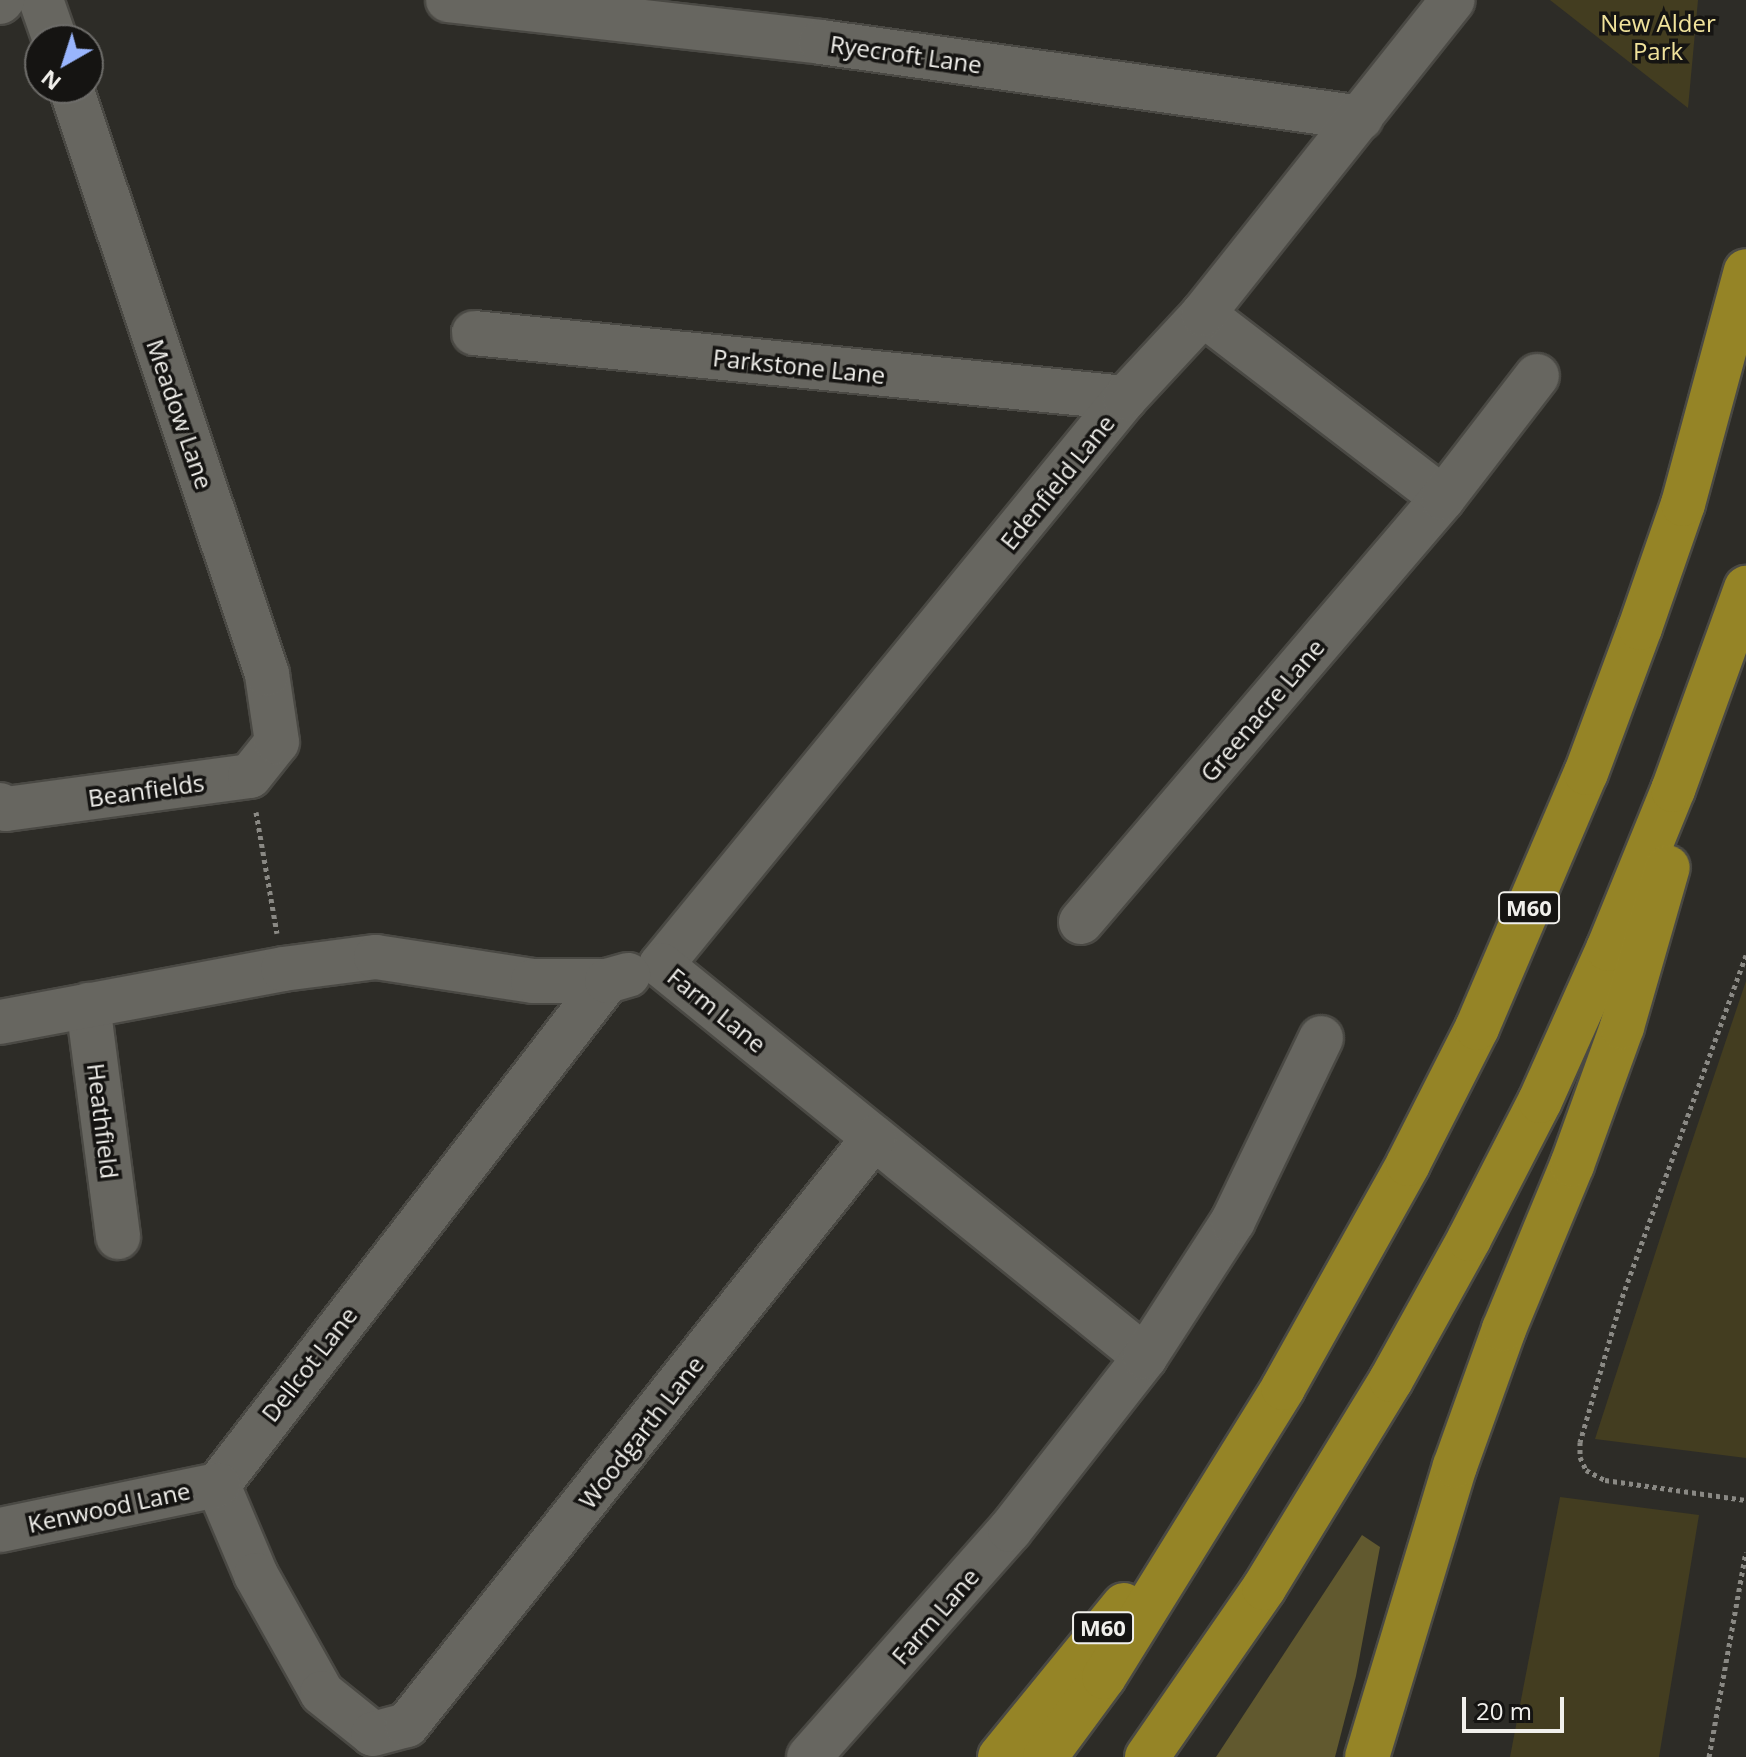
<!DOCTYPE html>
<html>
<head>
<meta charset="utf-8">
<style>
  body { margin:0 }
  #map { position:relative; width:1746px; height:1757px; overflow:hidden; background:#2d2c27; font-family:"Open Sans",sans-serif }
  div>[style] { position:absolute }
  .green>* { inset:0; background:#433d20 }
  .forest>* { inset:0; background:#61592f }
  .path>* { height:5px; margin-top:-2.5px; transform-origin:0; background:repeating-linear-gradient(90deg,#8a8984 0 4px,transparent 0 8px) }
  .roads { filter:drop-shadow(2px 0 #4a4944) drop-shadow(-2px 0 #4a4944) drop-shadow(0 2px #4a4944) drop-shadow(0 -2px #4a4944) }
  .minor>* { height:44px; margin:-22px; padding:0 22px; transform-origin:22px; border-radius:22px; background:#676660 }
  .highway>* { height:44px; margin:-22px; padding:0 22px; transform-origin:22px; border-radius:22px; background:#958426 }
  span { translate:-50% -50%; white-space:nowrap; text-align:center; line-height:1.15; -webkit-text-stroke:7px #151412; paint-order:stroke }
  .shield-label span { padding:2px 6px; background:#151412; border:2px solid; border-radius:6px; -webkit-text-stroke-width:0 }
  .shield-label { font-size:22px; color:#f1f0ec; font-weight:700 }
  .park-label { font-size:24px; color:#f0e29b }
  .street-label { font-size:24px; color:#f1f0ec }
  .north { position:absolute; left:24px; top:24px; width:80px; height:80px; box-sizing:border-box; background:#151412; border:2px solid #6d6c69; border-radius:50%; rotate:219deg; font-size:22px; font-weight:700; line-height:32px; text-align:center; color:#f1f0ec }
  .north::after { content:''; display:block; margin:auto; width:28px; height:36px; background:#99b5fd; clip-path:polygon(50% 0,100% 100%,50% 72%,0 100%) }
  .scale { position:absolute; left:1462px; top:1697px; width:102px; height:36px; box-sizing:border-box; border:4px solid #f1f0ec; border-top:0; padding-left:10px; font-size:24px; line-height:28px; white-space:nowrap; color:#f1f0ec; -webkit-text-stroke:6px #151412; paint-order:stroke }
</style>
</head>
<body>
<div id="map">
  <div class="green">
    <i style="clip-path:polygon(1550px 0,1698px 0,1688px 108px)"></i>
    <i style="clip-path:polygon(1746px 981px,1746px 1458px,1595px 1439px,1678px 1183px)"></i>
    <i style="clip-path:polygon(1560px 1497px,1699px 1515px,1659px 1757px,1510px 1757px)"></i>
  </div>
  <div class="forest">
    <i style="clip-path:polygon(1362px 1535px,1380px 1547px,1356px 1676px,1335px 1757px,1216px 1757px)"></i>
  </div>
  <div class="path">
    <i style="left:256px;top:812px;width:123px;rotate:80.2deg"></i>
    <i style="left:1746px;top:955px;width:368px;rotate:109.9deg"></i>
    <i style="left:1621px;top:1301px;width:147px;rotate:106.2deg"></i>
    <i style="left:1580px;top:1442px;width:15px;rotate:90deg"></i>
    <i style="left:1580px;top:1457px;width:14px;rotate:65deg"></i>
    <i style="left:1586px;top:1470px;width:21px;rotate:28deg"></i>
    <i style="left:1605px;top:1480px;width:142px;rotate:8.1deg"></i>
    <i style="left:1709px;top:1757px;width:208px;rotate:-79.8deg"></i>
  </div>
  <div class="roads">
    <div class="minor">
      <i style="left:41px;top:0;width:42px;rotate:70.7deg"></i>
      <i style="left:448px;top:0;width:375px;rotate:6.4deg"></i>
      <i style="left:821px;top:42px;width:545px;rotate:8.01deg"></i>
      <i style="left:0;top:2px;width:3px;rotate:-45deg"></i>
      <i style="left:1203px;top:314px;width:302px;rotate:37.5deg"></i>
      <i style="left:474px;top:333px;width:654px;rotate:5.7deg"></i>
      <i style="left:0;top:805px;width:7px;rotate:34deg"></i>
      <i style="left:6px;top:809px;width:246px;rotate:-7.7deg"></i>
      <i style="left:250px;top:776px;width:43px;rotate:-51.5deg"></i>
      <i style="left:277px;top:742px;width:69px;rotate:-98.4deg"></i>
      <i style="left:267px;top:674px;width:618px;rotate:-108.49deg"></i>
      <i style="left:1081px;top:922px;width:558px;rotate:-49.51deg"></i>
      <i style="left:1443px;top:498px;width:154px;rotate:-52.4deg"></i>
      <i style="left:661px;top:965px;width:733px;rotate:-50.71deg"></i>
      <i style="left:1125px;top:398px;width:115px;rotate:-47.1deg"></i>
      <i style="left:1203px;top:314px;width:401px;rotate:-51.5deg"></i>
      <i style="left:661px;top:965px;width:623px;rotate:39deg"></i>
      <i style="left:607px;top:981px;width:637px;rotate:127.66deg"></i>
      <i style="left:218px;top:1485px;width:98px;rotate:67.1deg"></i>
      <i style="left:256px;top:1575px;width:135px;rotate:60.8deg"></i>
      <i style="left:322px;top:1693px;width:65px;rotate:38.8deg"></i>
      <i style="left:373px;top:1734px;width:35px;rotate:-15deg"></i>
      <i style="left:407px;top:1725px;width:750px;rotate:-51.5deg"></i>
      <i style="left:88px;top:1005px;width:234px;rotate:82.6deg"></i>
      <i style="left:0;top:1022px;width:288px;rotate:-10.6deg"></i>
      <i style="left:283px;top:969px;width:94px;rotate:-7.4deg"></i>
      <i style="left:376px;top:957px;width:159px;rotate:8.7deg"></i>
      <i style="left:533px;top:981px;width:74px"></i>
      <i style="left:607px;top:981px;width:22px;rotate:-16deg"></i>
      <i style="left:0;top:1530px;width:223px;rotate:-11.7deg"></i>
      <i style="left:809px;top:1757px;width:303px;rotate:-48.5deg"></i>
      <i style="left:1010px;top:1530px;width:219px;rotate:-52deg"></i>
      <i style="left:1145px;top:1357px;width:162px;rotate:-57.1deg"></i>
      <i style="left:1233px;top:1221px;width:203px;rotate:-64.3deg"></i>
    </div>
    <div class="highway">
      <i style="left:1000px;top:1757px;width:196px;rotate:-50.8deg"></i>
      <i style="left:1045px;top:1757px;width:99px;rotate:-53.6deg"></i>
      <i style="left:1104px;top:1677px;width:340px;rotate:-58.2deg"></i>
      <i style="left:1283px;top:1388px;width:257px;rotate:-60.8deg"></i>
      <i style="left:1408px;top:1164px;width:153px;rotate:-63.1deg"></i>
      <i style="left:1477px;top:1028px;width:277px;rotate:-66.9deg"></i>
      <i style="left:1586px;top:773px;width:155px;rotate:-69.6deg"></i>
      <i style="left:1640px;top:628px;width:131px;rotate:-70.9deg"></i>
      <i style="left:1683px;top:504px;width:241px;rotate:-74.9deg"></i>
      <i style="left:1147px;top:1757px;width:206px;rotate:-55.3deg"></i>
      <i style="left:1264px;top:1588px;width:244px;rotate:-58.6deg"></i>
      <i style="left:1391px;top:1380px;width:161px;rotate:-61deg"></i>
      <i style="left:1469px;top:1239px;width:155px;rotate:-62.8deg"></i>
      <i style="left:1540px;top:1101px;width:167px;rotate:-65.9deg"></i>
      <i style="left:1608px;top:949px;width:172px;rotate:-67.8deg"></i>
      <i style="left:1673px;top:790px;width:215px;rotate:-70.1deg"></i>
      <i style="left:1367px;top:1757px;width:304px;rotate:-73.2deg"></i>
      <i style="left:1455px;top:1466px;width:145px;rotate:-70.3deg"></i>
      <i style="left:1504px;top:1329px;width:178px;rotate:-67.5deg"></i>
      <i style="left:1572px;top:1165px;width:147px;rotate:-70.1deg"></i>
      <i style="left:1622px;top:1027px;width:166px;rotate:-74deg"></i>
    </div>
  </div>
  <div class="shield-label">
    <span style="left:1529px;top:908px">M60</span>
    <span style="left:1103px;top:1628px">M60</span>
  </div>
  <div class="park-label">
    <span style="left:1658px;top:37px">New Alder<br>Park</span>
  </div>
  <div class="street-label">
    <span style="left:906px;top:54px;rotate:8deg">Ryecroft Lane</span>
    <span style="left:799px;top:366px;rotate:6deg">Parkstone Lane</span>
    <span style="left:180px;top:414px;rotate:71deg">Meadow Lane</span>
    <span style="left:1057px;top:482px;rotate:-51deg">Edenfield Lane</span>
    <span style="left:1262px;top:710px;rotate:-50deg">Greenacre Lane</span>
    <span style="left:146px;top:790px;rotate:-8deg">Beanfields</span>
    <span style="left:717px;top:1010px;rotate:39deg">Farm Lane</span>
    <span style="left:103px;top:1121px;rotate:83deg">Heathfield</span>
    <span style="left:309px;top:1364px;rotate:-52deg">Dellcot Lane</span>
    <span style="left:641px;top:1432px;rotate:-52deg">Woodgarth Lane</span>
    <span style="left:109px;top:1507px;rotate:-12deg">Kenwood Lane</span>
    <span style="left:935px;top:1616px;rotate:-49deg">Farm Lane</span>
  </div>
  <div class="north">N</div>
  <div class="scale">20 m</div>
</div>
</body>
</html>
